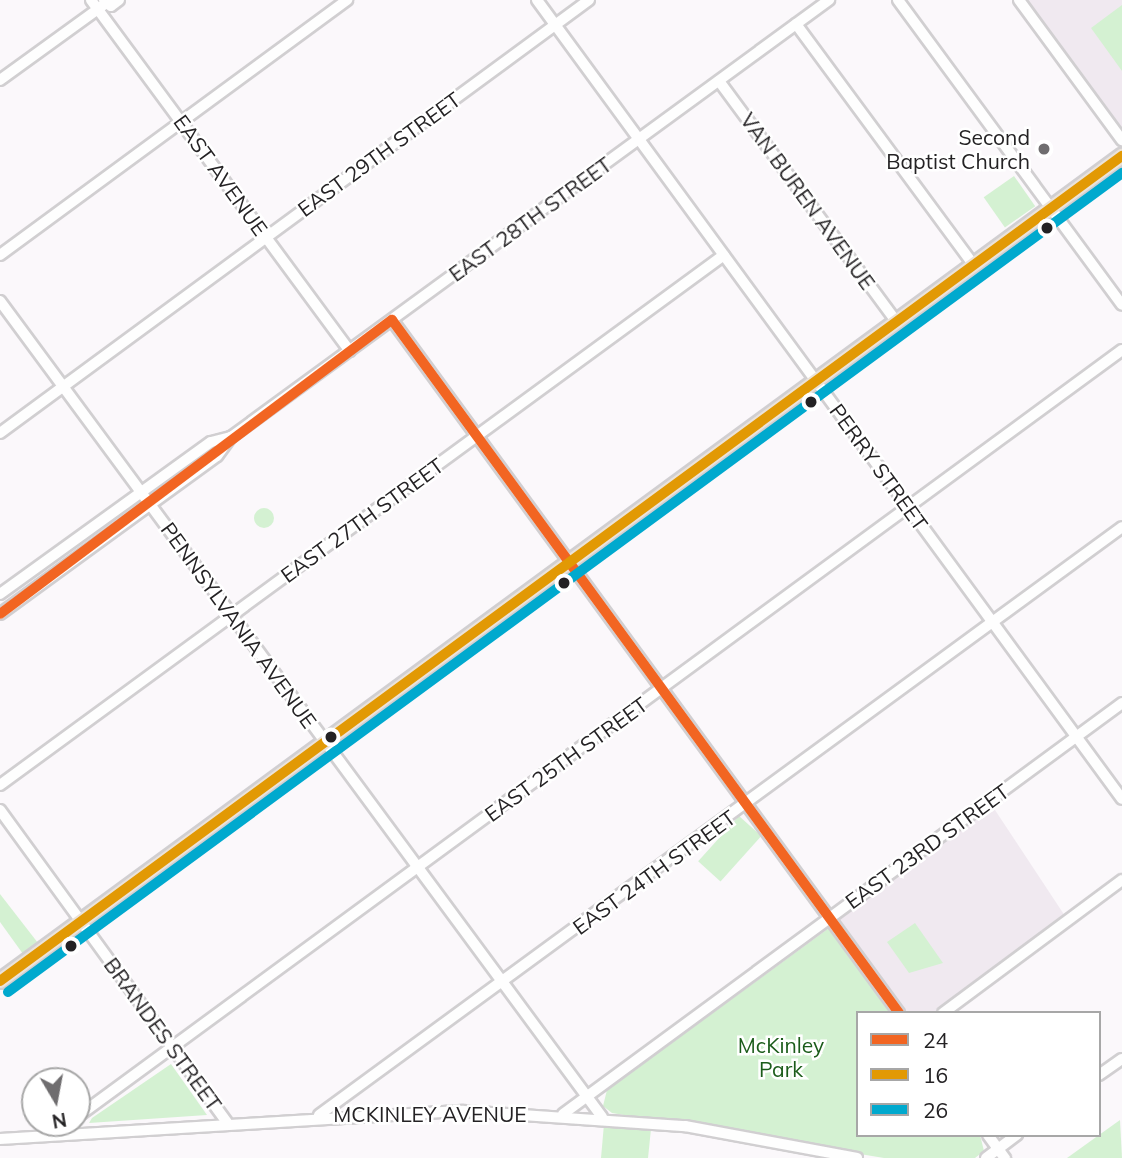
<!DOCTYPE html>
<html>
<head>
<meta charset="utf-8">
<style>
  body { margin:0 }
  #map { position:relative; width:1122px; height:1158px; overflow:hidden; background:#fbf8fb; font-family:Mulish,sans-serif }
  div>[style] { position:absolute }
  .built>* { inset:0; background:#f0e9f0 }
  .green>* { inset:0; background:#d4f1d2; transform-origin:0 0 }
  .round { border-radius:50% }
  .roads { filter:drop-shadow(2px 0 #d1cfd1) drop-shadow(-2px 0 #d1cfd1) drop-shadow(0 2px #d1cfd1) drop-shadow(0 -2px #d1cfd1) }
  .minor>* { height:10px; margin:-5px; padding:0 5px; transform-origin:5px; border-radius:5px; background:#fefefe }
  .major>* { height:14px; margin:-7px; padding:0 7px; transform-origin:7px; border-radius:7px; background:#ebe3db }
  .bus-1>* { height:10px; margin:-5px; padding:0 5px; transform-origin:5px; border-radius:5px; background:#f26522 }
  .bus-2>* { height:10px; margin:-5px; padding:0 5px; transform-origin:5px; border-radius:5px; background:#e29904 }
  .bus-3>* { height:10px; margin:-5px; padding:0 5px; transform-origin:5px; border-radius:5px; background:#00a9ce }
  .dots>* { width:19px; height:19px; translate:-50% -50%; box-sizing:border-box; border:4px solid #fff; border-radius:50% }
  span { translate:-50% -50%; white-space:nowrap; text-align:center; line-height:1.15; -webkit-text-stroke:5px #fff; paint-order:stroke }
  .poi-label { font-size:21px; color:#242224 }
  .right { translate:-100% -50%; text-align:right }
  .street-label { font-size:21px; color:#242224 }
  .park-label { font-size:21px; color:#1b5c1a }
  .legend { position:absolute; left:856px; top:1011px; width:245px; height:126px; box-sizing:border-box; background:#fff; border:2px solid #a7a7a7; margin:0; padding:9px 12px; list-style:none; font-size:21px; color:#242224 }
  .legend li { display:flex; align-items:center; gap:14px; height:35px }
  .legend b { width:35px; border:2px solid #a7a7a7 }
  .north { position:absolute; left:21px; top:1067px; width:70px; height:70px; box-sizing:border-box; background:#fff; border:2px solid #a7a7a7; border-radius:50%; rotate:170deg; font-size:19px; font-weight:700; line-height:28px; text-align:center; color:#242224 }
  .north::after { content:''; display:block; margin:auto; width:24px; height:32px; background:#6f6d6f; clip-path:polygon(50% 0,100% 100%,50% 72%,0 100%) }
</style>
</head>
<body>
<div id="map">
  <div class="built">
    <i style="clip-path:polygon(1025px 0,1122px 0,1122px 133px,1048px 30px)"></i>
    <i style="clip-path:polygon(993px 807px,1065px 916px,932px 1013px,908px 1013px,839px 920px)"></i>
  </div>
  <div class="green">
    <i style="clip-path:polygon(1122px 5px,1122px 71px,1091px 28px)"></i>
    <i style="left:1014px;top:176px;width:37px;height:37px;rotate:55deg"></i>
    <i class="round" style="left:254px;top:508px;width:20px;height:20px"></i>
    <i style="left:739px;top:816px;width:30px;height:61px;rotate:42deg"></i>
    <i style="clip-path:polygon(0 894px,38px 943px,23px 954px,0 922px)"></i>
    <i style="clip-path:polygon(915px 923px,943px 963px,909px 973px,887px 942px)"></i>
    <i style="clip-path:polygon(829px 928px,890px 1013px,858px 1013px,858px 1135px,980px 1135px,984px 1151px,975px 1158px,884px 1158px,612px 1113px,603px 1106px,607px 1090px)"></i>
    <i style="clip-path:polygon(171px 1064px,207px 1115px,89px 1123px,92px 1118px)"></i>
    <i style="clip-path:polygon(1120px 1120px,1122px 1158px,1067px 1158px,1099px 1135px)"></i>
    <i style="clip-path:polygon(604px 1124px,651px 1129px,648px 1158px,601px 1158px)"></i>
  </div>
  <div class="roads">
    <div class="minor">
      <i style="left:91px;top:0;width:436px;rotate:53.6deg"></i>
      <i style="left:104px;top:0;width:9px;rotate:41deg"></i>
      <i style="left:111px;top:6px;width:10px;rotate:-37deg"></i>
      <i style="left:537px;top:0;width:990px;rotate:53.79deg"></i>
      <i style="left:898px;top:0;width:378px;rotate:53.7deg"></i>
      <i style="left:1019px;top:0;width:174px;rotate:53.7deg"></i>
      <i style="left:796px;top:24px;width:300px;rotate:53.6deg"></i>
      <i style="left:0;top:80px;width:130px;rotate:-35.9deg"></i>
      <i style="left:719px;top:81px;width:300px;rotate:53.6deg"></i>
      <i style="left:0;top:255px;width:431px;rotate:-36.3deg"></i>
      <i style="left:0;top:301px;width:1014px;rotate:53.58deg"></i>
      <i style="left:392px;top:320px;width:859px;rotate:53.81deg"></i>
      <i style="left:0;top:433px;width:731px;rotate:-36.32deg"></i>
      <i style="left:0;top:594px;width:260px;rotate:-35.8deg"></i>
      <i style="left:211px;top:442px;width:21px;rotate:-14deg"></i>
      <i style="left:0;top:614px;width:268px;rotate:-36.1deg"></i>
      <i style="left:217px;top:456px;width:24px;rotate:-54deg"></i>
      <i style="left:231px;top:437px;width:741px;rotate:-36.16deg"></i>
      <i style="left:0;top:785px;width:897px;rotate:-36.21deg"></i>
      <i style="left:0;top:810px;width:386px;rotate:54deg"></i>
      <i style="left:943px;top:1013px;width:223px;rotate:-36.6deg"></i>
      <i style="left:1099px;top:1075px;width:28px;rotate:-35deg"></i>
      <i style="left:563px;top:1114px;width:694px;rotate:-36.32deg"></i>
      <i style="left:319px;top:1115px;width:995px;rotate:-36.21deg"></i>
      <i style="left:77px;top:1117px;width:1296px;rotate:-36.28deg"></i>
      <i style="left:988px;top:1135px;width:29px;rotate:54deg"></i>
      <i style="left:0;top:1139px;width:464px;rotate:-3.5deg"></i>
      <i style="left:463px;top:1111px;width:223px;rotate:3.9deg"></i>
      <i style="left:685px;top:1126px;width:175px;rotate:10.5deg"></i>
      <i style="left:986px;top:1158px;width:39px;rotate:-37deg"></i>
    </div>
    <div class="major">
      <i style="left:0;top:981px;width:1393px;rotate:-36.33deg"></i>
    </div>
  </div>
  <div class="bus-1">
    <i style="left:0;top:614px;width:490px;rotate:-36.9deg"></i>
    <i style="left:392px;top:320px;width:859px;rotate:53.81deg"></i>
  </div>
  <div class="bus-2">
    <i style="left:0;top:981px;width:1393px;rotate:-36.33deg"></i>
  </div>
  <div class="bus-3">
    <i style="left:8px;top:992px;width:1383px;rotate:-36.32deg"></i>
  </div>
  <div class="dots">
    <i style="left:1044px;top:149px;background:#6f6d6f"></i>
    <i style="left:1047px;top:228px;background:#242224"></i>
    <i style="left:811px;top:402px;background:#242224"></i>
    <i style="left:564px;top:583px;background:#242224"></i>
    <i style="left:331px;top:737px;background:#242224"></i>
    <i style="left:71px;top:946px;background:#242224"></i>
  </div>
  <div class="poi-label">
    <span class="right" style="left:1030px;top:149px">Second<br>Baptist Church</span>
  </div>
  <div class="street-label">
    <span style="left:379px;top:154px;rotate:-36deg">EAST 29TH STREET</span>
    <span style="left:221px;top:175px;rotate:54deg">EAST AVENUE</span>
    <span style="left:808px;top:201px;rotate:54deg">VAN BUREN AVENUE</span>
    <span style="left:530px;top:219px;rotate:-36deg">EAST 28TH STREET</span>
    <span style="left:879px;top:467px;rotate:54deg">PERRY STREET</span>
    <span style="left:362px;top:520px;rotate:-36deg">EAST 27TH STREET</span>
    <span style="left:239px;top:625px;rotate:54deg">PENNSYLVANIA AVENUE</span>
    <span style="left:566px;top:759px;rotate:-36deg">EAST 25TH STREET</span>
    <span style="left:927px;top:846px;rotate:-36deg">EAST 23RD STREET</span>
    <span style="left:654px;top:872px;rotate:-36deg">EAST 24TH STREET</span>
    <span style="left:163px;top:1034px;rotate:54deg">BRANDES STREET</span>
    <span style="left:430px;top:1114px">MCKINLEY AVENUE</span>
  </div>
  <div class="park-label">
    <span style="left:781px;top:1057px">McKinley<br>Park</span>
  </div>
  <ul class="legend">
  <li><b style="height:9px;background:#f26522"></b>24</li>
  <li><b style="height:9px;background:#e29904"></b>16</li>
  <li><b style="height:9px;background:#00a9ce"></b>26</li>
  </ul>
  <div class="north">N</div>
</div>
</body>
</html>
